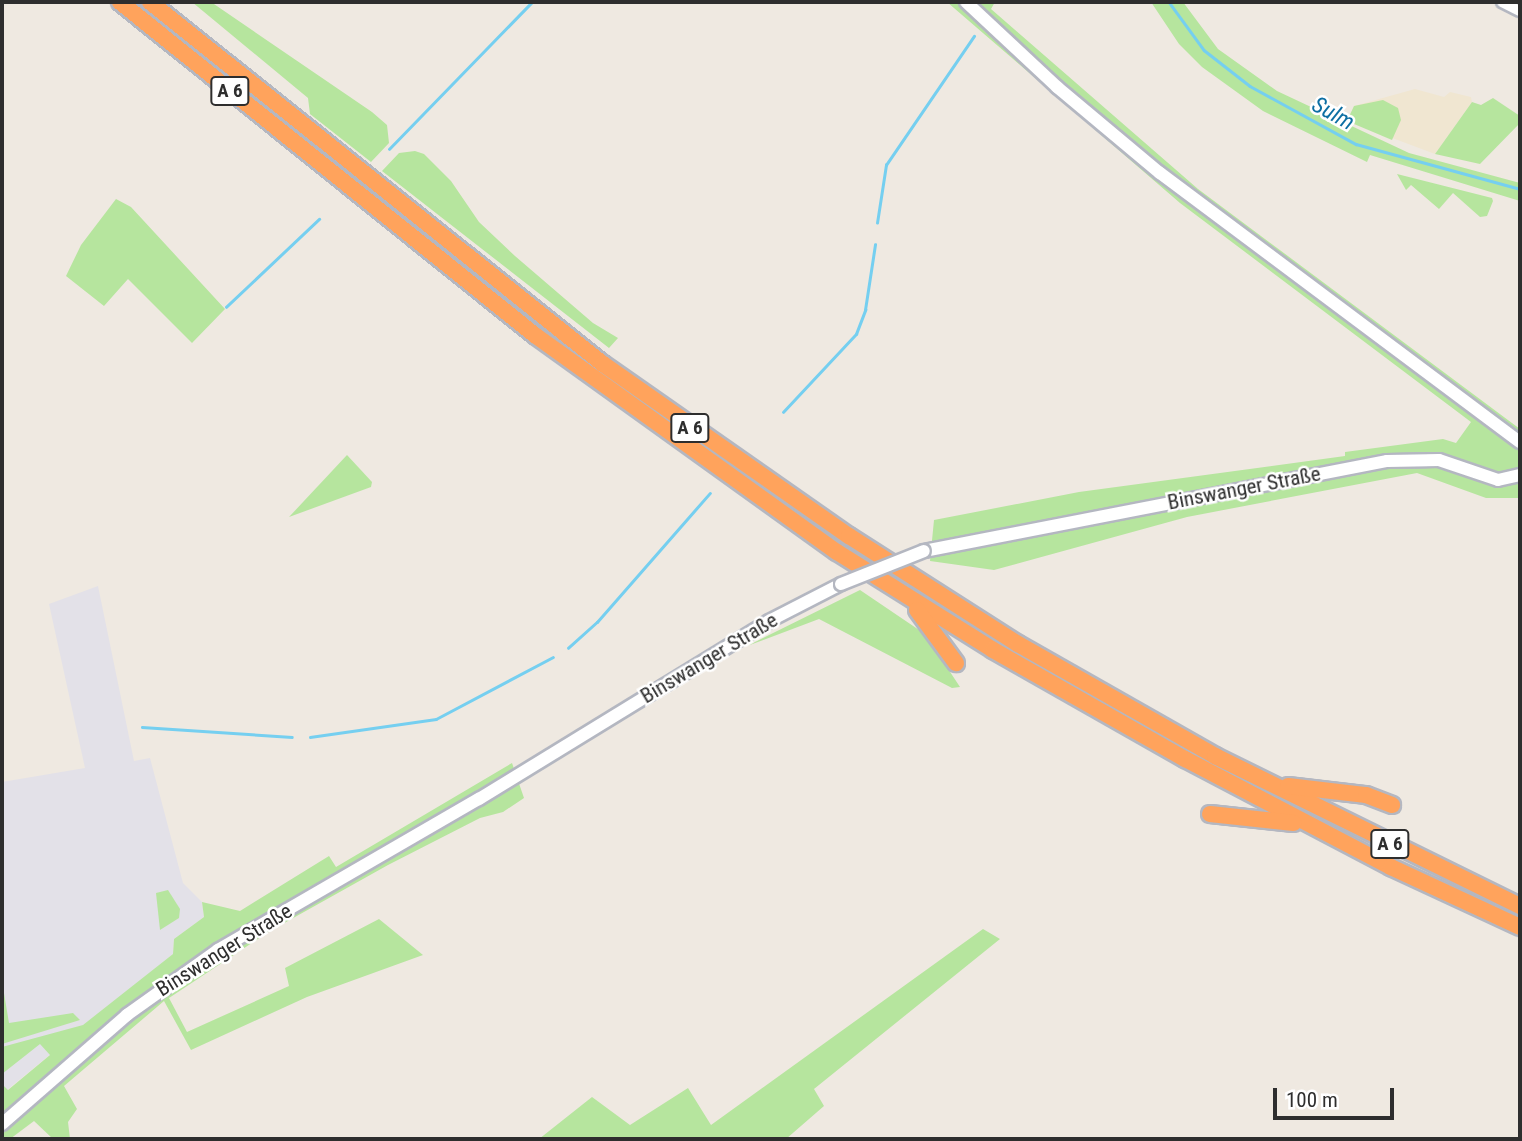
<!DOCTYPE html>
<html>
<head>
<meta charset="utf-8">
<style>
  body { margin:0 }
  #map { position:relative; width:1522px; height:1141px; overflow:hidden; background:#efe9e1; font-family:"Roboto Condensed",sans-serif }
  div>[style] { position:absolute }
  .industrial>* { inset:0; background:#e3e1e8 }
  .education>* { inset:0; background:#f0e6d1 }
  .green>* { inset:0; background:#b6e59e }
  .stream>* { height:2.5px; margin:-1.25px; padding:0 1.25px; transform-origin:1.25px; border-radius:1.25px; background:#75cff0 }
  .roads { filter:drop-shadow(2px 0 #b4b7c1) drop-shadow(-2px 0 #b4b7c1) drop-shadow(0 2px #b4b7c1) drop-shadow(0 -2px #b4b7c1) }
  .tertiary>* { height:10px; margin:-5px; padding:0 5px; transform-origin:5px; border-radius:5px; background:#fff }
  .secondary>* { height:12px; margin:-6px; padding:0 6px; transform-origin:6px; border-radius:6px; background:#fff }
  .motorway>* { height:16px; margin:-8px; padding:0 8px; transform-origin:8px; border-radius:8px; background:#ffa35c }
  .bridges { filter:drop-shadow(2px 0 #b4b7c1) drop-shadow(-2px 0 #b4b7c1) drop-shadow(0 2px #b4b7c1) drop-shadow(0 -2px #b4b7c1) }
  .secondary-bridge>* { height:12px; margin:-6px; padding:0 6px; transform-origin:6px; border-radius:6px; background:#fff }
  span { translate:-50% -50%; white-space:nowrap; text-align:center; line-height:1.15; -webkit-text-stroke:5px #fff; paint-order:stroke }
  .shield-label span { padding:2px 5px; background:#fff; border:2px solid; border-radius:5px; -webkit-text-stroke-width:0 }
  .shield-label { font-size:19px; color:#2e2e2e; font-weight:700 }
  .street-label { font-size:21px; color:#2e2e2e }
  .water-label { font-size:23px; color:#0d6fa3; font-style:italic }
  .frame { position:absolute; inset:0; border:4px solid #2e2e2e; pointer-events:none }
  .scale { position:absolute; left:1273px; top:1088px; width:121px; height:32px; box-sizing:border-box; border:4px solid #2e2e2e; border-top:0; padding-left:9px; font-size:21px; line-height:24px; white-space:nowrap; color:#2e2e2e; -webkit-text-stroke:5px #fff; paint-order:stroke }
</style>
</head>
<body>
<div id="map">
  <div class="industrial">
    <i style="clip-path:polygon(98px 586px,134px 761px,150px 758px,183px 883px,202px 902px,204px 917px,174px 939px,173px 954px,2px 1094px,2px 782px,85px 768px,49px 604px)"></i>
  </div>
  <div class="education">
    <i style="clip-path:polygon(1415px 89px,1444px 97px,1450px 92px,1471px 97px,1472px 102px,1435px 154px,1347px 121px,1354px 106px)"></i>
  </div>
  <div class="green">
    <i style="clip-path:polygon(192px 2px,211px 2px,372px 112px,387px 125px,389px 143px,371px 162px,310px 114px,308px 98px)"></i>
    <i style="clip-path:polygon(947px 2px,995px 2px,991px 9px,1198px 189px,1520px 429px,1520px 498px,1486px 498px,1417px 473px,1187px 517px,994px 570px,930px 561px,934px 520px,1079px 492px,1345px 456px,1345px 452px,1443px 439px,1456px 443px,1471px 422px,1180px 203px)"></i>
    <i style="clip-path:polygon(1151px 2px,1183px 2px,1218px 49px,1277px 91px,1409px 153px,1520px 183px,1520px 201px,1370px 155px,1367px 162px,1263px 111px,1202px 67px,1179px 44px)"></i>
    <i style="clip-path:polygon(1493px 98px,1520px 116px,1520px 123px,1480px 164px,1435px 154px,1472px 102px,1481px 105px)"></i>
    <i style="clip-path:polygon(1383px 100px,1398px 108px,1401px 120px,1392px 140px,1347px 121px,1354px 106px)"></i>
    <i style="clip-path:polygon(415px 151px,424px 154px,451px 181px,479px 222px,515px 256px,593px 323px,618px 338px,609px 348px,382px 171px,399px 153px)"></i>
    <i style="clip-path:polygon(1397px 174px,1492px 198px,1493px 201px,1487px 216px,1480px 217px,1453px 193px,1439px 209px,1411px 185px,1406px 190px)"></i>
    <i style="clip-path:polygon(116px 199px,131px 207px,225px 309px,192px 343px,128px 279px,104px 306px,66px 276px,81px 245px)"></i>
    <i style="clip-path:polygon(347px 455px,372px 482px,371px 487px,289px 517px)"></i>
    <i style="clip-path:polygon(860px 590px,925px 634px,960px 687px,952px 688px,819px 619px,747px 646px)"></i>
    <i style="clip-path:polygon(512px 763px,524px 798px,503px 812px,480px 818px,388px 865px,270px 931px,169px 998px,187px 1032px,289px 986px,285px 968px,379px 919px,423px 955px,307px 997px,191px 1050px,164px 1001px,64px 1086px,77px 1109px,68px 1122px,70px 1139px,53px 1139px,34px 1121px,10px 1139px,2px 1139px,2px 1084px,8px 1090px,50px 1055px,40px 1044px,2px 1074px,2px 1047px,83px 1025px,173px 954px,174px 939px,204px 917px,202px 902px,240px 911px,329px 856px,336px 867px)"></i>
    <i style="clip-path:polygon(168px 890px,180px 909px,179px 918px,160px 930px,156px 893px)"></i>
    <i style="clip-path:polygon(983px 929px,1000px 939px,814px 1089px,824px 1106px,786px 1139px,539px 1139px,592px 1097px,630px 1125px,688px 1088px,711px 1125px)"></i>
    <i style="clip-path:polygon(2px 981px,9px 1023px,73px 1013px,80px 1020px,2px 1044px)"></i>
  </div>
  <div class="stream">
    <i style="left:1169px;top:2px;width:59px;rotate:53.9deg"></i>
    <i style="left:1204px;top:50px;width:58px;rotate:38deg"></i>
    <i style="left:1250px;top:86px;width:121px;rotate:28.7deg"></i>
    <i style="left:1356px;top:144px;width:170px;rotate:15.3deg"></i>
    <i style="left:389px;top:149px;width:205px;rotate:-45.8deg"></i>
    <i style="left:877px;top:223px;width:59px;rotate:-81.2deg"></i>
    <i style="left:886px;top:165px;width:156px;rotate:-55.7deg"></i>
    <i style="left:226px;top:307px;width:128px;rotate:-43.4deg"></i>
    <i style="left:783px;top:412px;width:107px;rotate:-46.9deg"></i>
    <i style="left:856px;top:334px;width:26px;rotate:-69deg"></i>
    <i style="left:865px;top:310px;width:66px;rotate:-81.3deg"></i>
    <i style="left:568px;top:648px;width:39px;rotate:-42deg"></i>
    <i style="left:597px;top:622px;width:171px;rotate:-48.8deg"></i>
    <i style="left:142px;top:727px;width:150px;rotate:3.8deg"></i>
    <i style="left:310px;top:737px;width:127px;rotate:-8.1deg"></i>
    <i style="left:436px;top:719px;width:132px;rotate:-27.9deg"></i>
  </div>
  <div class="roads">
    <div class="tertiary">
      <i style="left:1502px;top:2px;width:20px;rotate:27deg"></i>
    </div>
    <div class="secondary">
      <i style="left:966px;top:2px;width:125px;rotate:43deg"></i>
      <i style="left:1057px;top:87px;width:134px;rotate:39.9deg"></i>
      <i style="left:1160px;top:173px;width:449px;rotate:36.8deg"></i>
      <i style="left:924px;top:551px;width:472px;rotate:-11deg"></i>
      <i style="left:1387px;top:461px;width:52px;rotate:-1.1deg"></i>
      <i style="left:1439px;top:460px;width:62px;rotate:18.7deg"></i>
      <i style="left:1498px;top:480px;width:23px;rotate:-13deg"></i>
      <i style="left:2px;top:1124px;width:166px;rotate:-41.1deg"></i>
      <i style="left:127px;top:1015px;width:112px;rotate:-35.5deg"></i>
      <i style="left:218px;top:950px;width:302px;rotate:-30.1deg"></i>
      <i style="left:479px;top:799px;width:340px;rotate:-31.5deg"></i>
      <i style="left:769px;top:621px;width:81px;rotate:-27.2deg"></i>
    </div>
    <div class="motorway">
      <i style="left:120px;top:2px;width:533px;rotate:38.76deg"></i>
      <i style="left:536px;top:336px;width:370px;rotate:35.7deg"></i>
      <i style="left:837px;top:552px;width:184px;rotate:32.1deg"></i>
      <i style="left:993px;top:650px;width:221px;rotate:29.6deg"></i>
      <i style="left:1185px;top:759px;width:233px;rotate:27.7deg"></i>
      <i style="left:1391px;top:867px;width:142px;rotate:24.9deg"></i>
      <i style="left:150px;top:2px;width:580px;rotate:38.63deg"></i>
      <i style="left:603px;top:364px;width:300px;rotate:35deg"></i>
      <i style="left:849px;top:536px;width:201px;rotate:32.6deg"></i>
      <i style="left:1018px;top:644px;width:227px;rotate:29.6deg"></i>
      <i style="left:1215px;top:756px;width:340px;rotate:26.2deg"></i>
      <i style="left:917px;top:610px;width:66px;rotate:53.7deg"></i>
      <i style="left:1288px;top:786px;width:79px;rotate:6.6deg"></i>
      <i style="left:1366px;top:795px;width:28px;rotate:21deg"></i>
      <i style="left:1210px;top:814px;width:84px;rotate:6.1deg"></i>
    </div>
  </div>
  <div class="bridges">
    <div class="secondary-bridge">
      <i style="left:841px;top:584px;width:89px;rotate:-21.7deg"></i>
    </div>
  </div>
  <div class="shield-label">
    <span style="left:230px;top:91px">A 6</span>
    <span style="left:690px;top:428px">A 6</span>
    <span style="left:1390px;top:844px">A 6</span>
  </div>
  <div class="street-label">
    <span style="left:1244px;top:488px;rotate:-11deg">Binswanger Straße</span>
    <span style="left:709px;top:658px;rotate:-31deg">Binswanger Straße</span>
    <span style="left:224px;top:950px;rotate:-32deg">Binswanger Straße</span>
  </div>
  <div class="water-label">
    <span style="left:1333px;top:114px;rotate:29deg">Sulm</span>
  </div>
  <div class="frame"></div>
  <div class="scale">100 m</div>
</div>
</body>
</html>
